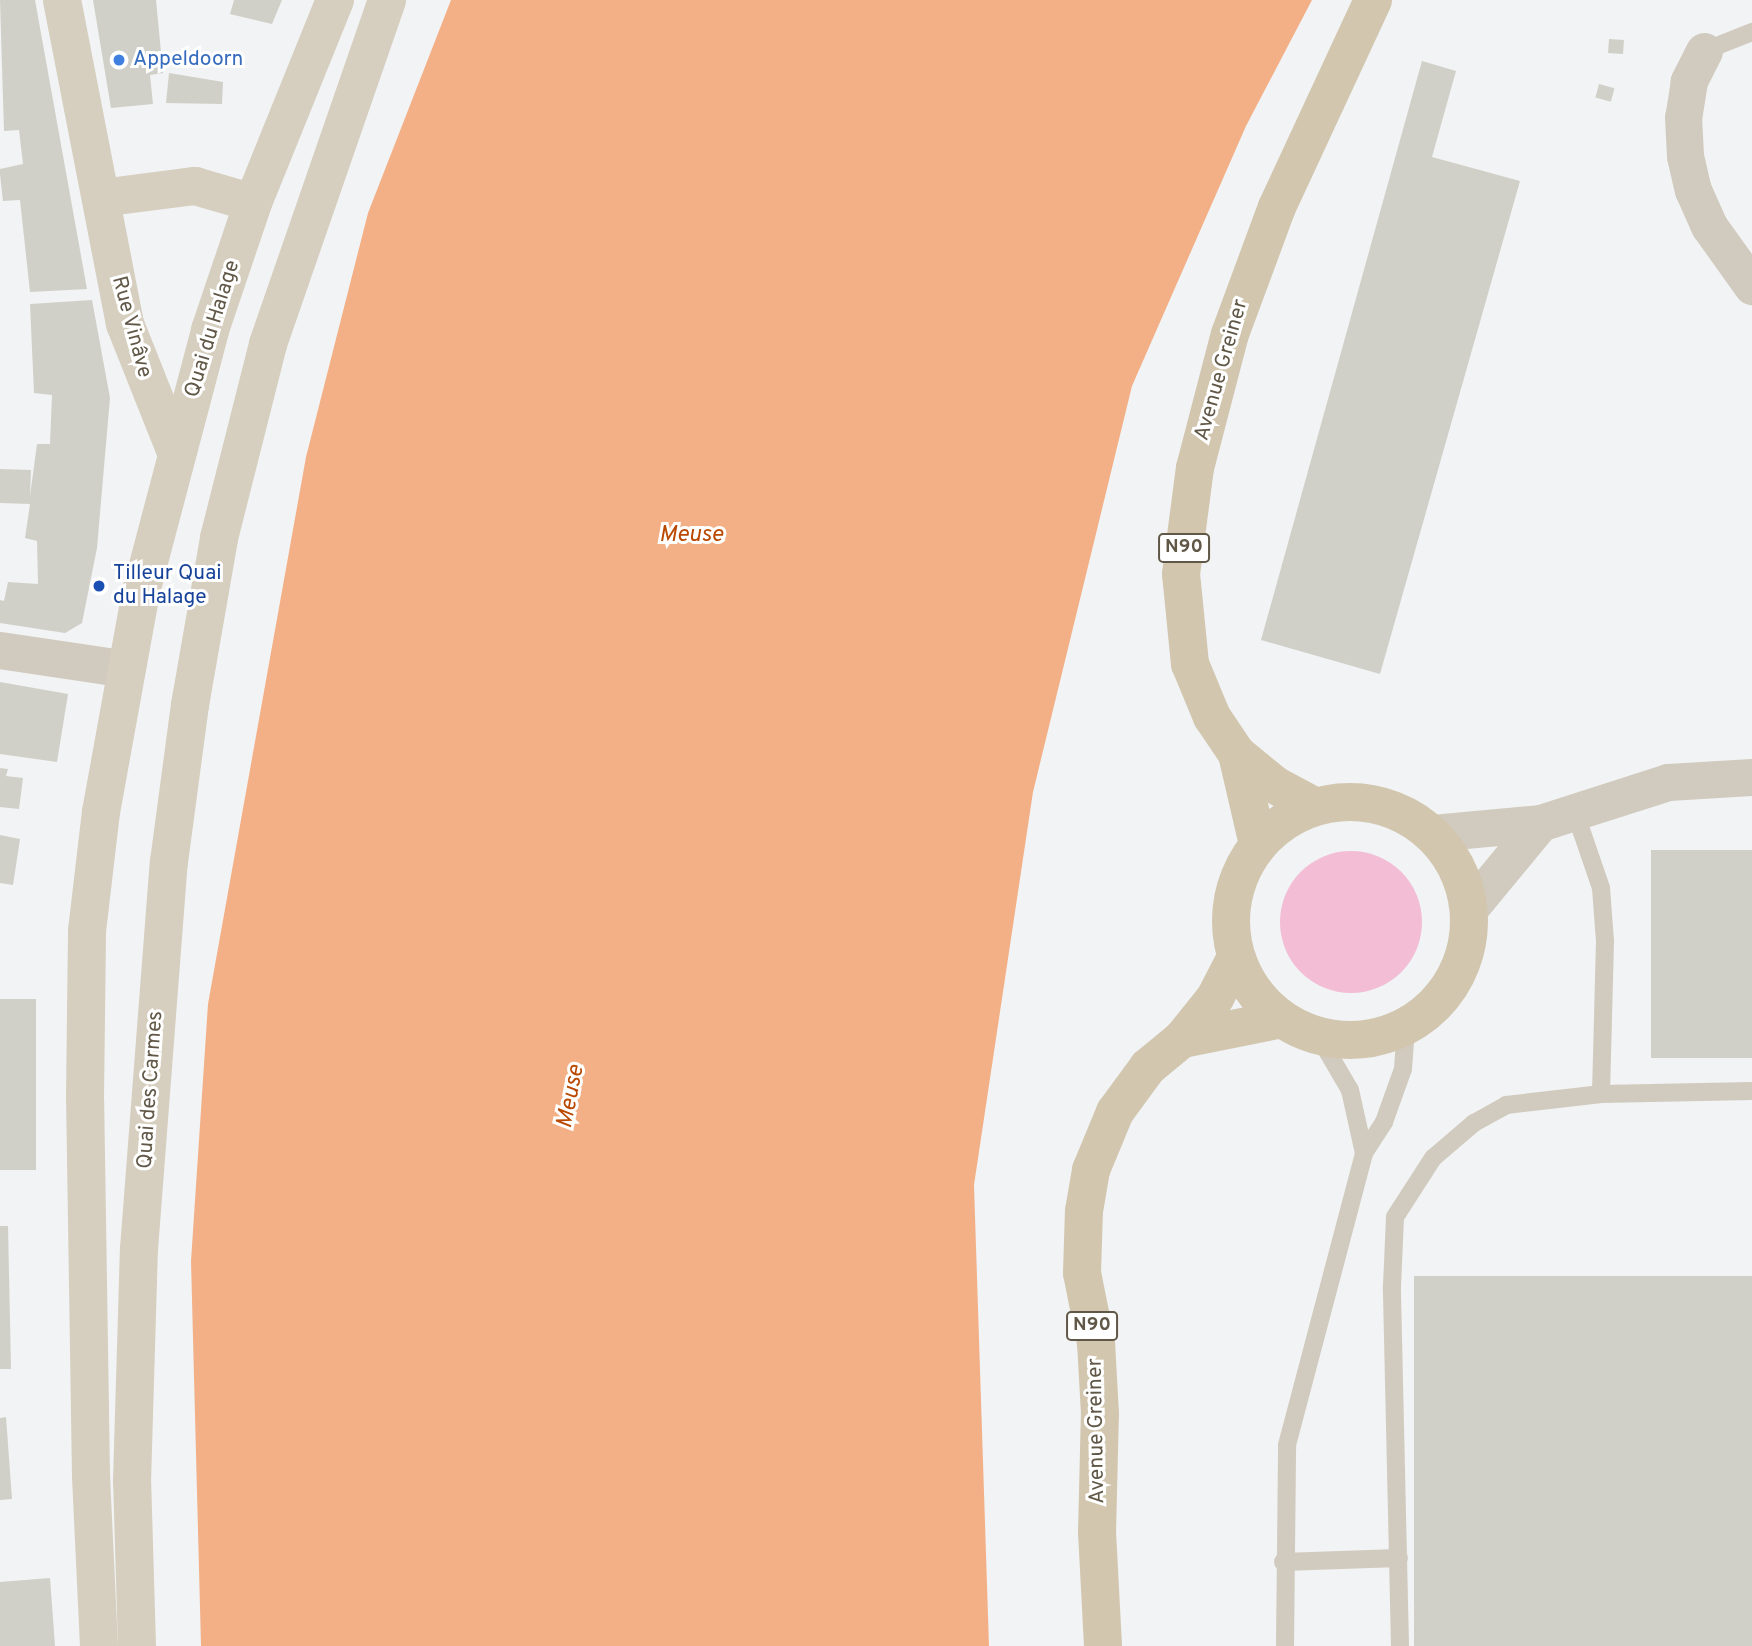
<!DOCTYPE html>
<html>
<head>
<meta charset="utf-8">
<style>
  body { margin:0 }
  #map { position:relative; width:1752px; height:1646px; overflow:hidden; background:#f1f3f4; font-family:Overpass,sans-serif }
  div>[style] { position:absolute }
  .green>* { inset:0; background:#f3bdd5 }
  .round { border-radius:50% }
  .water>* { inset:0; background:#f3b087 }
  .building>* { inset:0; background:#d1d0c8; transform-origin:0 0 }
  .lane>* { height:18px; margin:-9px; padding:0 9px; transform-origin:9px; border-radius:9px; background:#d1cabe }
  .street>* { height:37px; margin:-18.5px; padding:0 18.5px; transform-origin:18.5px; border-radius:18.5px; background:#d1cabe }
  .secondary>* { height:38px; margin:-19px; padding:0 19px; transform-origin:19px; border-radius:19px; background:#d6cebe }
  .primary>* { height:38px; margin:-19px; padding:0 19px; transform-origin:19px; border-radius:19px; background:#d2c6af }
  .primary>.ring { margin:-19px; padding:0; box-sizing:content-box; background:none; border:38px solid #d2c6af; border-radius:50% }
  .dots>* { width:19px; height:19px; translate:-50% -50%; box-sizing:border-box; border:4px solid #fff; border-radius:50% }
  span { translate:-50% -50%; white-space:nowrap; text-align:center; line-height:1.15; -webkit-text-stroke:6px #fff; paint-order:stroke }
  .shield-label span { padding:2px 5px; background:#fff; border:2px solid; border-radius:5px; -webkit-text-stroke-width:0 }
  .shield-label { font-size:19px; color:#605747; font-weight:700 }
  .shop-label { font-size:21px; color:#366cbe }
  .left { translate:0 -50%; text-align:left }
  .street-label { font-size:21px; color:#605747 }
  .transit-label { font-size:21px; color:#164399 }
  .water-label { font-size:23px; color:#b94801; font-style:italic }
</style>
</head>
<body>
<div id="map">
  <div class="green">
    <i class="round" style="left:1280px;top:851px;width:142px;height:142px"></i>
  </div>
  <div class="water">
    <i style="clip-path:polygon(451px 0,1312px 0,1246px 126px,1132px 386px,1033px 792px,974px 1185px,989px 1646px,201px 1646px,191px 1261px,208px 1004px,306px 457px,368px 213px)"></i>
  </div>
  <div class="building">
    <i style="clip-path:polygon(0 0,35px 0,87px 289px,30px 292px,20px 200px,3px 201px,0 174px,0 169px,23px 164px,19px 130px,4px 131px)"></i>
    <i style="clip-path:polygon(93px 0,156px 0,163px 73px,150px 75px,153px 104px,111px 108px)"></i>
    <i style="clip-path:polygon(234px 0,282px 0,272px 24px,230px 14px)"></i>
    <i style="left:1609px;top:39px;width:15px;height:14px;rotate:4deg"></i>
    <i style="clip-path:polygon(1422px 61px,1456px 71px,1432px 157px,1520px 181px,1380px 674px,1261px 640px)"></i>
    <i style="clip-path:polygon(169px 73px,223px 82px,222px 104px,166px 103px)"></i>
    <i style="left:1599px;top:84px;width:16px;height:14px;rotate:15deg"></i>
    <i style="clip-path:polygon(92px 300px,110px 398px,97px 548px,82px 623px,65px 633px,0 623px,0 600px,4px 601px,8px 582px,38px 584px,37px 541px,25px 538px,30px 504px,0 503px,0 469px,31px 470px,30px 496px,37px 444px,50px 444px,52px 395px,34px 393px,30px 304px)"></i>
    <i style="clip-path:polygon(0 682px,68px 694px,57px 762px,0 754px)"></i>
    <i style="clip-path:polygon(0 768px,8px 769px,6px 776px,23px 778px,19px 809px,0 807px)"></i>
    <i style="clip-path:polygon(0 835px,20px 839px,13px 885px,0 883px)"></i>
    <i style="left:1752px;top:850px;width:208px;height:101px;rotate:90deg"></i>
    <i style="left:36px;top:999px;width:171px;height:36px;rotate:90deg"></i>
    <i style="clip-path:polygon(0 1226px,8px 1226px,11px 1369px,0 1369px)"></i>
    <i style="left:1752px;top:1276px;width:370px;height:338px;rotate:90deg"></i>
    <i style="clip-path:polygon(6px 1417px,12px 1499px,0 1500px,0 1418px)"></i>
    <i style="clip-path:polygon(50px 1578px,55px 1646px,0 1646px,0 1582px)"></i>
  </div>
  <div class="lane">
    <i style="left:1704px;top:51px;width:52px;rotate:-21.6deg"></i>
    <i style="left:1575px;top:812px;width:80px;rotate:71.1deg"></i>
    <i style="left:1601px;top:888px;width:53px;rotate:85.7deg"></i>
    <i style="left:1605px;top:941px;width:153px;rotate:91.5deg"></i>
    <i style="left:1319px;top:1037px;width:61px;rotate:59.7deg"></i>
    <i style="left:1350px;top:1090px;width:65px;rotate:77.5deg"></i>
    <i style="left:1364px;top:1153px;width:37px;rotate:-57deg"></i>
    <i style="left:1384px;top:1122px;width:56px;rotate:-70.3deg"></i>
    <i style="left:1403px;top:1069px;width:42px;rotate:-85.9deg"></i>
    <i style="left:1283px;top:1562px;width:116px;rotate:-2deg"></i>
    <i style="left:1285px;top:1646px;width:201px;rotate:-89.4deg"></i>
    <i style="left:1287px;top:1445px;width:302px;rotate:-75.2deg"></i>
    <i style="left:1400px;top:1646px;width:360px;rotate:-91.3deg"></i>
    <i style="left:1392px;top:1286px;width:69px;rotate:-87.5deg"></i>
    <i style="left:1395px;top:1217px;width:70px;rotate:-57.2deg"></i>
    <i style="left:1433px;top:1158px;width:54px;rotate:-40.5deg"></i>
    <i style="left:1474px;top:1123px;width:37px;rotate:-29deg"></i>
    <i style="left:1506px;top:1105px;width:96px;rotate:-6.6deg"></i>
    <i style="left:1601px;top:1094px;width:151px;rotate:-1.1deg"></i>
  </div>
  <div class="street">
    <i style="left:1704px;top:51px;width:34px;rotate:117deg"></i>
    <i style="left:1689px;top:81px;width:36px;rotate:99deg"></i>
    <i style="left:1683px;top:117px;width:39px;rotate:87deg"></i>
    <i style="left:1685px;top:156px;width:35px;rotate:77deg"></i>
    <i style="left:1693px;top:190px;width:39px;rotate:66deg"></i>
    <i style="left:1709px;top:226px;width:74px;rotate:54.4deg"></i>
    <i style="left:0;top:650px;width:128px;rotate:8.5deg"></i>
    <i style="left:1433px;top:833px;width:107px;rotate:-5.3deg"></i>
    <i style="left:1540px;top:823px;width:134px;rotate:-17.8deg"></i>
    <i style="left:1668px;top:782px;width:84px;rotate:-3.4deg"></i>
    <i style="left:1470px;top:908px;width:110px;rotate:-50.5deg"></i>
  </div>
  <div class="secondary">
    <i style="left:62px;top:0;width:330px;rotate:79deg"></i>
    <i style="left:125px;top:324px;width:138px;rotate:68.3deg"></i>
    <i style="left:101px;top:198px;width:95px;rotate:-7.3deg"></i>
    <i style="left:195px;top:186px;width:60px;rotate:16.3deg"></i>
    <i style="left:99px;top:1646px;width:171px;rotate:-92.7deg"></i>
    <i style="left:91px;top:1475px;width:378px;rotate:-90.9deg"></i>
    <i style="left:85px;top:1097px;width:166px;rotate:-89.3deg"></i>
    <i style="left:87px;top:931px;width:120px;rotate:-83.3deg"></i>
    <i style="left:101px;top:812px;width:224px;rotate:-79.7deg"></i>
    <i style="left:141px;top:592px;width:271px;rotate:-75.2deg"></i>
    <i style="left:210px;top:330px;width:134px;rotate:-71.3deg"></i>
    <i style="left:253px;top:203px;width:219px;rotate:-68deg"></i>
    <i style="left:137px;top:1646px;width:164px;rotate:-91.7deg"></i>
    <i style="left:132px;top:1482px;width:233px;rotate:-88.3deg"></i>
    <i style="left:139px;top:1249px;width:388px;rotate:-85.6deg"></i>
    <i style="left:169px;top:862px;width:158px;rotate:-82.4deg"></i>
    <i style="left:190px;top:705px;width:169px;rotate:-80.1deg"></i>
    <i style="left:219px;top:538px;width:200px;rotate:-75.8deg"></i>
    <i style="left:268px;top:344px;width:364px;rotate:-70.9deg"></i>
  </div>
  <div class="primary">
    <i style="left:1237px;top:754px;width:92px;rotate:76.9deg"></i>
    <i class="ring" style="left:1231px;top:802px;width:200px;height:200px"></i>
    <i style="left:1314px;top:806px;width:44px;rotate:-151.7deg"></i>
    <i style="left:1275px;top:785px;width:49px;rotate:-140.8deg"></i>
    <i style="left:1237px;top:754px;width:45px;rotate:-124deg"></i>
    <i style="left:1212px;top:717px;width:57px;rotate:-112.5deg"></i>
    <i style="left:1190px;top:664px;width:90px;rotate:-95.7deg"></i>
    <i style="left:1181px;top:574px;width:107px;rotate:-82.5deg"></i>
    <i style="left:1195px;top:468px;width:138px;rotate:-75.4deg"></i>
    <i style="left:1230px;top:334px;width:135px;rotate:-69.7deg"></i>
    <i style="left:1277px;top:207px;width:228px;rotate:-65.1deg"></i>
    <i style="left:1182px;top:1039px;width:102px;rotate:-11.3deg"></i>
    <i style="left:1103px;top:1646px;width:113px;rotate:-93deg"></i>
    <i style="left:1097px;top:1533px;width:119px;rotate:-88.6deg"></i>
    <i style="left:1100px;top:1414px;width:71px;rotate:-93.2deg"></i>
    <i style="left:1096px;top:1343px;width:71px;rotate:-101.3deg"></i>
    <i style="left:1082px;top:1273px;width:62px;rotate:-88.2deg"></i>
    <i style="left:1084px;top:1211px;width:42px;rotate:-80.3deg"></i>
    <i style="left:1091px;top:1170px;width:63px;rotate:-67.5deg"></i>
    <i style="left:1115px;top:1112px;width:56px;rotate:-53.7deg"></i>
    <i style="left:1148px;top:1067px;width:44px;rotate:-39.5deg"></i>
    <i style="left:1182px;top:1039px;width:53px;rotate:-51.2deg"></i>
    <i style="left:1215px;top:998px;width:46px;rotate:-62.9deg"></i>
  </div>
  <div class="dots">
    <i style="left:119px;top:60px;background:#3f7fe0"></i>
    <i style="left:99px;top:586px;background:#1a4fb4"></i>
  </div>
  <div class="shield-label">
    <span style="left:1184px;top:548px">N90</span>
    <span style="left:1092px;top:1326px">N90</span>
  </div>
  <div class="shop-label">
    <span class="left" style="left:133px;top:60px">Appeldoorn</span>
  </div>
  <div class="street-label">
    <span style="left:131px;top:327px;rotate:75deg">Rue Vinâve</span>
    <span style="left:213px;top:329px;rotate:-73deg">Quai du Halage</span>
    <span style="left:1222px;top:370px;rotate:-74deg">Avenue Greiner</span>
    <span style="left:151px;top:1090px;rotate:-86deg">Quai des Carmes</span>
    <span style="left:1097px;top:1431px;rotate:-91deg">Avenue Greiner</span>
  </div>
  <div class="transit-label">
    <span class="left" style="left:113px;top:586px">Tilleur Quai<br>du Halage</span>
  </div>
  <div class="water-label">
    <span style="left:691px;top:536px">Meuse</span>
    <span style="left:572px;top:1097px;rotate:-79deg">Meuse</span>
  </div>
</div>
</body>
</html>
